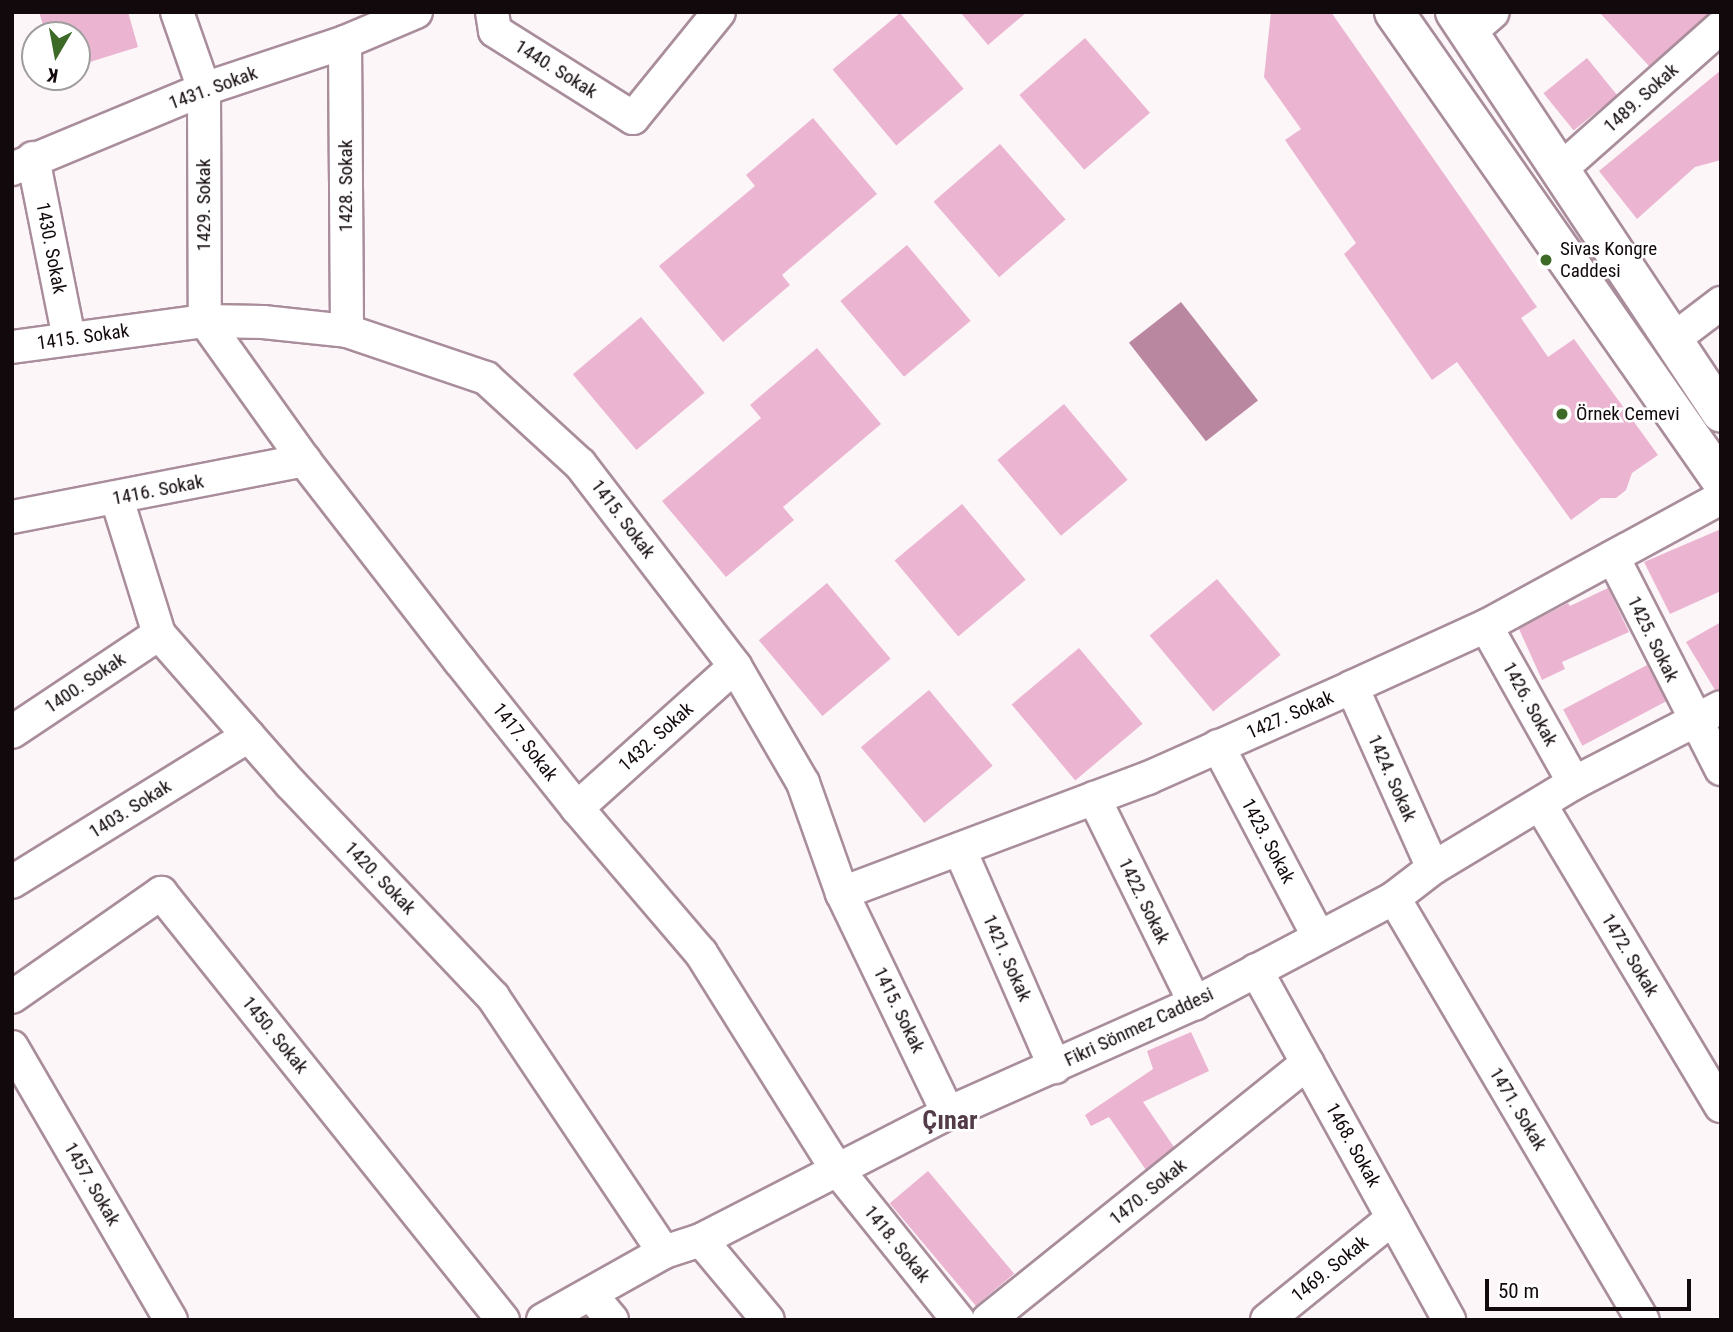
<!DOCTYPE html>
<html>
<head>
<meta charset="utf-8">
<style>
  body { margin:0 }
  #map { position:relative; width:1733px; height:1332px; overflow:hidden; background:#fcf6f9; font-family:"Roboto Condensed",sans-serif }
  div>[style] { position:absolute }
  .water>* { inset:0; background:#ba87a1; transform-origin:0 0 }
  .building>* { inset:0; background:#ebb5d1; transform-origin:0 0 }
  .roads { filter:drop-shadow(2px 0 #a98d9b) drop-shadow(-2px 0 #a98d9b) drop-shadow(0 2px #a98d9b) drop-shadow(0 -2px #a98d9b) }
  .street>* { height:32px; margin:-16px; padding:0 16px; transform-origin:16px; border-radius:16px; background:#fff }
  .secondary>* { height:38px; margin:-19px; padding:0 19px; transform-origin:19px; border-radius:19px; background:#fff }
  .dots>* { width:19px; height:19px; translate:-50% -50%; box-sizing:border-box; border:4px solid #fff; border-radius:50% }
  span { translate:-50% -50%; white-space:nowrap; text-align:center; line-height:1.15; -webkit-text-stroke:5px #fff; paint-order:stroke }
  .street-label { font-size:19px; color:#12090d }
  .poi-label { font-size:19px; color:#12090d }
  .left { translate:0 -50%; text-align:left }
  .district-label { font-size:26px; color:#533c48; font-weight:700 }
  .frame { position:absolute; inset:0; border:14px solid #12090d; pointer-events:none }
  .north { position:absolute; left:21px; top:21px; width:70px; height:70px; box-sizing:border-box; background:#fff; border:2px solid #a09d9e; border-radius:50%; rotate:190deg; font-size:19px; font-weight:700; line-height:28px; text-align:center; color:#12090d }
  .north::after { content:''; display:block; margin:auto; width:24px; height:32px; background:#3e6a27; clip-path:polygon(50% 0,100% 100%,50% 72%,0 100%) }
  .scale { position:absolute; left:1485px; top:1279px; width:206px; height:32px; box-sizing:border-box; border:4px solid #12090d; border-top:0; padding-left:9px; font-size:21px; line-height:24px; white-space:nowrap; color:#12090d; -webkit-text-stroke:5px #fff; paint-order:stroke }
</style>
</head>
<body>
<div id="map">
  <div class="water">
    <i style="left:1181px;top:302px;width:125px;height:66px;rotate:52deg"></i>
  </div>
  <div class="building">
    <i style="clip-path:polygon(39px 12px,128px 12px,138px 47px,77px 66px,77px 35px,46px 35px)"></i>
    <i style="clip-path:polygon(960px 12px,1027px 12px,988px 45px)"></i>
    <i style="clip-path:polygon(1271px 12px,1331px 12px,1537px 307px,1521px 318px,1548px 357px,1574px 339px,1658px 455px,1632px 473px,1626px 490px,1616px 498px,1601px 498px,1571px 520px,1457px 362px,1432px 380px,1344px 254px,1356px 243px,1285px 140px,1301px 129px,1264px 77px)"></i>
    <i style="clip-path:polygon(1599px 12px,1711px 12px,1649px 66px)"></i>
    <i style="left:900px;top:13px;width:99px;height:88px;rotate:50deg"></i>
    <i style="left:1085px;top:38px;width:99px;height:87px;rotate:49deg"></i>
    <i style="left:1587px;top:58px;width:48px;height:56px;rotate:51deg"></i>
    <i style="clip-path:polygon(1721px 70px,1721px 160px,1695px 167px,1637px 219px,1599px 171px)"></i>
    <i style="clip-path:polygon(813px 118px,877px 194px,782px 275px,790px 285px,723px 342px,659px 266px,755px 186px,746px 175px)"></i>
    <i style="left:1000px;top:144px;width:100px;height:88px;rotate:49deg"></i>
    <i style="left:907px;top:245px;width:99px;height:87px;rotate:50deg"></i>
    <i style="left:641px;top:317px;width:99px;height:89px;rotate:50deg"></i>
    <i style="clip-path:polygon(817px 348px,881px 424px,783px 507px,794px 520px,726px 577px,662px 501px,761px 418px,750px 405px)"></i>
    <i style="left:1064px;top:404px;width:99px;height:87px;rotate:50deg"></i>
    <i style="left:962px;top:504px;width:99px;height:88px;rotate:50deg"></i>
    <i style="clip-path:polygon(1721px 529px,1721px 591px,1670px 614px,1644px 562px)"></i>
    <i style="left:1217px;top:579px;width:99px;height:88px;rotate:50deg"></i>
    <i style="left:827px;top:583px;width:99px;height:89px;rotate:50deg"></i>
    <i style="clip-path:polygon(1608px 588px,1629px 632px,1562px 662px,1565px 669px,1542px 680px,1519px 629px,1568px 603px,1570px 606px)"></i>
    <i style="clip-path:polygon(1721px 622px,1721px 689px,1715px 690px,1686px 642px)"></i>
    <i style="left:1079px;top:648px;width:99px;height:88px;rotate:50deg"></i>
    <i style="left:1647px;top:665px;width:41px;height:95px;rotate:62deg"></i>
    <i style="left:929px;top:690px;width:99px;height:89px;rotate:50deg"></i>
    <i style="clip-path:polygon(1191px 1032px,1209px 1071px,1143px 1102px,1174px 1147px,1146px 1170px,1109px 1117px,1091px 1126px,1085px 1115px,1153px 1069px,1147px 1051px)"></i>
    <i style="left:928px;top:1171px;width:134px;height:50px;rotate:50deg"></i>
  </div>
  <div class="roads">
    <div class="street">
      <i style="left:177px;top:12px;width:82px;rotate:70.7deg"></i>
      <i style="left:204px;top:89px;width:232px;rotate:89.8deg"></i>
      <i style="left:205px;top:321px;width:171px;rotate:54.5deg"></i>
      <i style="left:304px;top:460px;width:254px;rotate:52.2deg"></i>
      <i style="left:460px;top:661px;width:188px;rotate:51.5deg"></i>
      <i style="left:577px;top:808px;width:191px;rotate:49.5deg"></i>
      <i style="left:701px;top:953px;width:254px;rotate:57.9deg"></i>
      <i style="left:836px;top:1168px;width:195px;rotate:51.2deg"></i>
      <i style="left:492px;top:12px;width:19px;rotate:81deg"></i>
      <i style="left:495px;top:31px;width:163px;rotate:32.2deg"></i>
      <i style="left:633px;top:118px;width:136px;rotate:-50.9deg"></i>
      <i style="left:1470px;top:32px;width:30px;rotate:-41deg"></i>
      <i style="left:345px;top:42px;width:289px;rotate:89.6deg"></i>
      <i style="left:33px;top:158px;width:184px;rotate:78.7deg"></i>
      <i style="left:12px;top:169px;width:208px;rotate:-22.6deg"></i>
      <i style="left:204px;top:89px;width:149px;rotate:-18.4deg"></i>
      <i style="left:345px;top:42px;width:77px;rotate:-22.9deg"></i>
      <i style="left:1561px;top:169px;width:214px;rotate:-41.6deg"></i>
      <i style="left:1675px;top:338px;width:58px;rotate:-37.3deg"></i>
      <i style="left:12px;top:347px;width:195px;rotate:-7.7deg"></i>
      <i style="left:205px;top:321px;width:58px;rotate:1deg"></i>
      <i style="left:263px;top:322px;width:84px;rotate:6.1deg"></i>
      <i style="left:347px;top:331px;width:147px;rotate:18.7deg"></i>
      <i style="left:486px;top:378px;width:127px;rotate:42.5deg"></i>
      <i style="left:580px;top:464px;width:255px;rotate:52.5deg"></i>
      <i style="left:735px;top:666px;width:135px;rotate:59.8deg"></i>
      <i style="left:803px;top:783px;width:117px;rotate:70.5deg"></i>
      <i style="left:842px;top:893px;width:244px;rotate:64.3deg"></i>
      <i style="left:117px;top:499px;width:141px;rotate:72.7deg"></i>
      <i style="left:159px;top:634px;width:200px;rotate:48.7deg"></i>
      <i style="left:291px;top:784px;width:294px;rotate:46.5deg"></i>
      <i style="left:493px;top:997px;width:307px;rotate:56.2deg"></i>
      <i style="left:12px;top:517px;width:298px;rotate:-11deg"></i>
      <i style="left:1613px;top:557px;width:238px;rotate:63deg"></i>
      <i style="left:1486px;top:626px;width:180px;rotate:60.7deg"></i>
      <i style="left:1352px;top:687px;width:198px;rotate:65.9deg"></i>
      <i style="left:12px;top:732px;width:177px;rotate:-33.7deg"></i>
      <i style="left:1218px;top:746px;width:215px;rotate:62.2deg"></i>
      <i style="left:1094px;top:798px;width:229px;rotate:63.8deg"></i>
      <i style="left:1540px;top:804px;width:352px;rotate:59.1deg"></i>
      <i style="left:577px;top:808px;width:212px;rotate:-41.9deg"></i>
      <i style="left:960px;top:850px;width:237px;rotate:66.4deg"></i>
      <i style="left:12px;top:882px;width:278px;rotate:-31.7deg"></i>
      <i style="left:842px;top:893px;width:327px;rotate:-20.6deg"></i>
      <i style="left:1148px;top:778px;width:223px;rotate:-24deg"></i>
      <i style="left:1352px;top:687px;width:147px;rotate:-24.5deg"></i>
      <i style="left:1486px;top:626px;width:268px;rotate:-28.6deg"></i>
      <i style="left:1394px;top:898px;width:490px;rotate:59.5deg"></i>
      <i style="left:1256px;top:970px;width:400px;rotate:61.1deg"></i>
      <i style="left:12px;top:997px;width:182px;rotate:-34.9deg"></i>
      <i style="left:161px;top:893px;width:547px;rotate:51.31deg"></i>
      <i style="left:12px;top:1047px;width:316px;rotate:59.8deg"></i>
      <i style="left:701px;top:1240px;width:104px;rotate:50.1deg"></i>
      <i style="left:592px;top:1296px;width:31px;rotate:50deg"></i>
      <i style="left:543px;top:1320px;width:139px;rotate:-29.3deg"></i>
      <i style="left:664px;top:1252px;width:39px;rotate:-18deg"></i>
      <i style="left:701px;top:1240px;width:278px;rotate:-27.2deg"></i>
      <i style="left:948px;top:1113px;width:270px;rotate:-24deg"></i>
      <i style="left:1195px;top:1003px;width:225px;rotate:-27.8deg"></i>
      <i style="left:1394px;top:898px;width:49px;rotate:-37.6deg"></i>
      <i style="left:1433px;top:868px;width:165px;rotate:-31.1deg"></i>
      <i style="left:1574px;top:783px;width:165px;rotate:-27.3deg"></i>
      <i style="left:988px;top:1320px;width:410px;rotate:-38.8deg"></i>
      <i style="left:1267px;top:1320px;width:162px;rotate:-39deg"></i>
    </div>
    <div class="secondary">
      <i style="left:1394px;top:12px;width:571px;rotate:55.06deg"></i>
      <i style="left:1455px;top:12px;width:481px;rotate:56.4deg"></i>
    </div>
  </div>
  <div class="dots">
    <i style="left:1546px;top:260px;background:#3e6a27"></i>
    <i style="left:1562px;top:414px;background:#3e6a27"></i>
  </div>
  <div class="street-label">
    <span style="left:556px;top:69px;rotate:32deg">1440. Sokak</span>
    <span style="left:213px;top:88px;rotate:-20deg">1431. Sokak</span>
    <span style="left:1641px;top:98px;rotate:-42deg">1489. Sokak</span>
    <span style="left:346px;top:186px;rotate:-90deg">1428. Sokak</span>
    <span style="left:204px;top:205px;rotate:-90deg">1429. Sokak</span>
    <span style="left:51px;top:248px;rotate:79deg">1430. Sokak</span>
    <span style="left:83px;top:337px;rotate:-8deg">1415. Sokak</span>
    <span style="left:158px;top:490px;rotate:-11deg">1416. Sokak</span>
    <span style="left:623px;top:519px;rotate:53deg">1415. Sokak</span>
    <span style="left:1653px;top:639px;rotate:64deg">1425. Sokak</span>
    <span style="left:85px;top:683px;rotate:-34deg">1400. Sokak</span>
    <span style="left:1530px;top:704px;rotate:61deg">1426. Sokak</span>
    <span style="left:1290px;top:715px;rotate:-24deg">1427. Sokak</span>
    <span style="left:656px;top:737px;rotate:-42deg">1432. Sokak</span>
    <span style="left:525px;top:742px;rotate:52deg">1417. Sokak</span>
    <span style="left:1392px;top:778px;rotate:66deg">1424. Sokak</span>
    <span style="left:130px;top:809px;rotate:-32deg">1403. Sokak</span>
    <span style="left:1268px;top:841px;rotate:62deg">1423. Sokak</span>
    <span style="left:380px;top:878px;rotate:46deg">1420. Sokak</span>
    <span style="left:1144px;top:901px;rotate:64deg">1422. Sokak</span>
    <span style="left:1630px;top:955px;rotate:59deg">1472. Sokak</span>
    <span style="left:1007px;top:958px;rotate:66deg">1421. Sokak</span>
    <span style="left:899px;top:1010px;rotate:64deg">1415. Sokak</span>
    <span style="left:1139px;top:1027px;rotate:-25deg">Fikri Sönmez Caddesi</span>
    <span style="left:275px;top:1035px;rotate:51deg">1450. Sokak</span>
    <span style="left:1518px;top:1109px;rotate:59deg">1471. Sokak</span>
    <span style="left:1353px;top:1145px;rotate:61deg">1468. Sokak</span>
    <span style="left:92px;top:1184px;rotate:60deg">1457. Sokak</span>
    <span style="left:1148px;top:1192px;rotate:-39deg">1470. Sokak</span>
    <span style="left:897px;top:1244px;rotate:51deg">1418. Sokak</span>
    <span style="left:1330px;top:1269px;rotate:-39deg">1469. Sokak</span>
  </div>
  <div class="poi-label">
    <span class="left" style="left:1560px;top:260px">Sivas Kongre<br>Caddesi</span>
    <span class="left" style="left:1576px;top:414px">Örnek Cemevi</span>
  </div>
  <div class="district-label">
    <span style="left:950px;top:1121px">Çınar</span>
  </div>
  <div class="frame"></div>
  <div class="north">K</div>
  <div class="scale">50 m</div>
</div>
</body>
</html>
